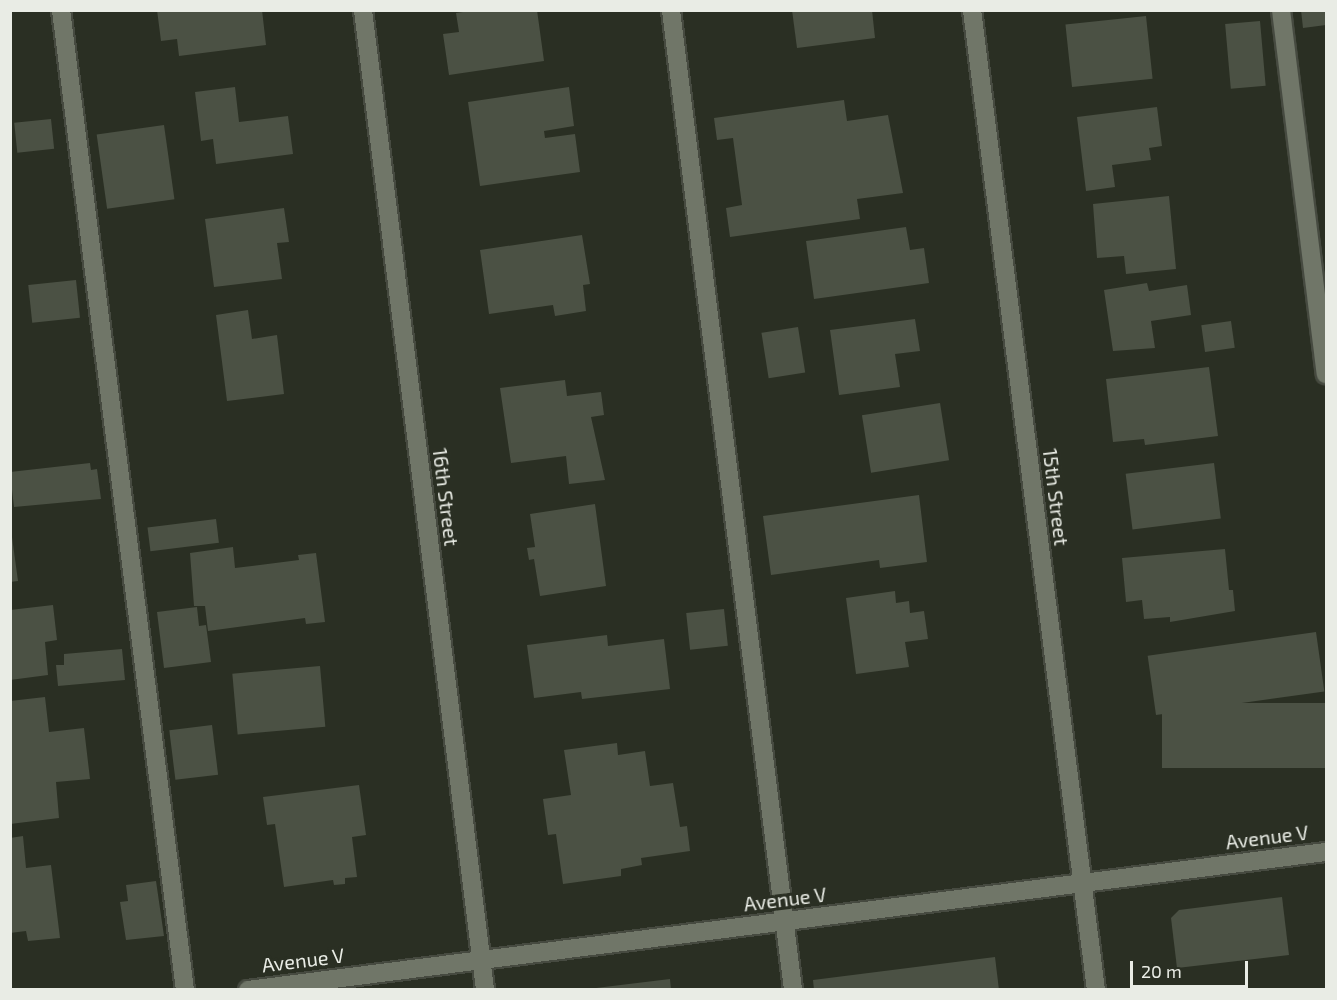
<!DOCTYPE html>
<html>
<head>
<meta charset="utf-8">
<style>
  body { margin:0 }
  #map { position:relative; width:1337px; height:1000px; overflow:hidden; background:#2a2f23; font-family:"Exo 2",sans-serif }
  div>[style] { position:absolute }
  .building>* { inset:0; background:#4b5144; transform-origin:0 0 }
  .roads { filter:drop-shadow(2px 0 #464a40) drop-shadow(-2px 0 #464a40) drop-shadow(0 2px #464a40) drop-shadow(0 -2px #464a40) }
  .minor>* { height:18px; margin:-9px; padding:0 9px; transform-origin:9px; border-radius:9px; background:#707668 }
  span { translate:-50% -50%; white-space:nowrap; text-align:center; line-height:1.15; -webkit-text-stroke:6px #2a2f23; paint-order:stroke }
  .street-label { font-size:20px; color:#e9ece5 }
  .frame { position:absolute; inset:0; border:12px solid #e9ece5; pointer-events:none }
  .scale { position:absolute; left:1130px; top:961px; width:118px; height:27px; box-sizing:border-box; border:3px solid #e9ece5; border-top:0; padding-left:8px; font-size:18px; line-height:21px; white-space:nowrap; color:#e9ece5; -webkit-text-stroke:4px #2a2f23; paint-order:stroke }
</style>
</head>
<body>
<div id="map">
  <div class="building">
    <i style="clip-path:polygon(157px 10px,262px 10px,266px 45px,179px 56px,177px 39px,161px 41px)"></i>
    <i style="clip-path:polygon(477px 10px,537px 10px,544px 61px,449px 75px,443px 34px,459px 32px,456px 13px)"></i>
    <i style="clip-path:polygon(792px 10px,872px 10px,875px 38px,797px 48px)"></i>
    <i style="clip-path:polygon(1301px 10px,1326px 10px,1326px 25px,1303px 28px)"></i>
    <i style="left:1146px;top:16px;width:63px;height:81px;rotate:84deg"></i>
    <i style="left:1260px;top:21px;width:65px;height:35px;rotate:85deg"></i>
    <i style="clip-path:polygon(235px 87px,239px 122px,288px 116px,293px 154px,216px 164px,213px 139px,201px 141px,195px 92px)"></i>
    <i style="clip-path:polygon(569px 87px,574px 126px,544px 131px,545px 138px,575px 134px,580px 172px,480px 186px,468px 102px)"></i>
    <i style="clip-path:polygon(844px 100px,847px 121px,888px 115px,903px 193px,857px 199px,860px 219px,730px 237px,726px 208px,742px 205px,733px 138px,717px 140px,714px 118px)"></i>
    <i style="clip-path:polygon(1157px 107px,1162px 146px,1149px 148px,1151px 160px,1112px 165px,1115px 187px,1086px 191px,1077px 117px)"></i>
    <i style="left:51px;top:119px;width:30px;height:37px;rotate:84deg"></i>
    <i style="left:164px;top:125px;width:75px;height:68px;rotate:82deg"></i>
    <i style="clip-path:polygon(1169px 196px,1176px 269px,1126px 274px,1124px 256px,1097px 258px,1093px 204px)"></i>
    <i style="clip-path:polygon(284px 208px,289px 242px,277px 243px,282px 279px,214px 287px,205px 219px)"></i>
    <i style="clip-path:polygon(906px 227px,910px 250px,924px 248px,929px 283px,814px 299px,806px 241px)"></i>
    <i style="clip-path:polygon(582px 235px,590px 284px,583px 285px,586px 311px,555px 316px,553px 305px,489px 314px,480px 250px)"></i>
    <i style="left:76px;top:280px;width:38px;height:48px;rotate:84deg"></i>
    <i style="clip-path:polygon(1147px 283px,1149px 291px,1187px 285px,1191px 315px,1151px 321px,1155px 348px,1113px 351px,1104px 290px)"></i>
    <i style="clip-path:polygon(248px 310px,252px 339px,277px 335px,284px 394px,227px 401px,216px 315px)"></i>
    <i style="clip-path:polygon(915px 319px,920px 351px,895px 354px,900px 387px,839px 395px,830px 330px)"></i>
    <i style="left:1231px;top:321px;width:27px;height:30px;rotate:82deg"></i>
    <i style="left:798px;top:327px;width:46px;height:37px;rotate:81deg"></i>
    <i style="clip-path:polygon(1209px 367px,1218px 436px,1145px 445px,1144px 439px,1113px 442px,1106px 379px)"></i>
    <i style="clip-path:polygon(565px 380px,567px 396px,601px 392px,604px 415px,591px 417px,605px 480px,569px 484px,566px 456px,511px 463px,500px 388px)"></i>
    <i style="left:940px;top:403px;width:58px;height:79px;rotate:81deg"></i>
    <i style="clip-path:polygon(90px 463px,91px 470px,97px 469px,101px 499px,14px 507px,10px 472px)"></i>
    <i style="left:1214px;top:463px;width:56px;height:89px;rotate:83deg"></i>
    <i style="clip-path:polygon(919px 495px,927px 562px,880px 568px,879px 560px,771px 575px,763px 516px)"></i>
    <i style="clip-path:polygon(595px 504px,606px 586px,540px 596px,534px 559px,529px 560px,527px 548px,535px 547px,530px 514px)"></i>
    <i style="left:216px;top:519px;width:24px;height:69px;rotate:83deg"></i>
    <i style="clip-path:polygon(12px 537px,18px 581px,10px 582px,10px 538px)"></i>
    <i style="clip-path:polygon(233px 547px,235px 568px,299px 560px,298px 555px,316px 553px,325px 622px,306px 624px,305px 618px,208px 631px,205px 606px,194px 606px,190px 553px)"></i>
    <i style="clip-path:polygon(1225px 549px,1229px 590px,1233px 590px,1235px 611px,1170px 622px,1170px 617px,1144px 619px,1142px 600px,1126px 602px,1122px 558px)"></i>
    <i style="clip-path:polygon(895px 591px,896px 603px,909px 601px,910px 613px,924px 611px,928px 639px,905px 642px,909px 667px,856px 674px,846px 598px)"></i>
    <i style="clip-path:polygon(53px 605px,57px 640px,45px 642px,48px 675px,10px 680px,10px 610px)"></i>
    <i style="clip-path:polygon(197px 607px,199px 626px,206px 625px,211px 662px,164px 668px,157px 612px)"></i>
    <i style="left:724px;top:609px;width:37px;height:38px;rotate:84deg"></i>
    <i style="left:1316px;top:632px;width:60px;height:170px;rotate:82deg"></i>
    <i style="clip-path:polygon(607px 635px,608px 646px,664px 639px,670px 689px,582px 699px,581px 692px,534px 698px,527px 645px)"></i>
    <i style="clip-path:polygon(122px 649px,125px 680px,58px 686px,56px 665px,64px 665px,64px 654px)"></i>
    <i style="left:320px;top:666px;width:61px;height:88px;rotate:85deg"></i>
    <i style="clip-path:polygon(45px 697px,49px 732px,84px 728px,90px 779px,56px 782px,59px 818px,10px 824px,10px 701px)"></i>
    <i style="left:1326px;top:703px;width:65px;height:164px;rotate:90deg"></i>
    <i style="left:212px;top:725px;width:50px;height:43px;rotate:83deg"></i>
    <i style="clip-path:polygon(617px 743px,618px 755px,645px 751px,650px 786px,673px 783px,680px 827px,687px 826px,690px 851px,641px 858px,642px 865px,621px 869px,621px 876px,563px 884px,556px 834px,548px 835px,543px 799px,571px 795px,564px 750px)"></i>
    <i style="clip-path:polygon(359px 785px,366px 835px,352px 837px,357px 877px,345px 878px,345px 884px,334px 885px,333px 880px,284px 887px,275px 824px,267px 825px,263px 797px)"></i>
    <i style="clip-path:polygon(23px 836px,26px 868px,51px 865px,60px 938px,28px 941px,26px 931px,10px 933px,10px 838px)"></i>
    <i style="clip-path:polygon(156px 881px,164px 936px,126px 940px,120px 902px,128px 901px,126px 885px)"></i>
    <i style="clip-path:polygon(1282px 897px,1289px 955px,1177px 968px,1171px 918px,1179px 910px)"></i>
    <i style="clip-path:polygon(995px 957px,999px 990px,814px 990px,813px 980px)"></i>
    <i style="clip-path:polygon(670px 979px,671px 990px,597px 990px,596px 988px)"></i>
  </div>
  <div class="roads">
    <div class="minor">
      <i style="left:61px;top:10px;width:988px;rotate:82.79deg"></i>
      <i style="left:363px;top:10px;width:988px;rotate:82.9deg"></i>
      <i style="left:671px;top:10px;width:988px;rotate:82.9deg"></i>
      <i style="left:972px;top:10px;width:988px;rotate:82.79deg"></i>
      <i style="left:1281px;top:10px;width:367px;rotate:83deg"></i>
      <i style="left:248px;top:990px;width:1087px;rotate:-7.3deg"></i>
    </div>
  </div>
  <div class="street-label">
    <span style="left:446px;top:497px;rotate:83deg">16th Street</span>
    <span style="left:1056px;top:497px;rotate:83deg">15th Street</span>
    <span style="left:1267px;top:837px;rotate:-7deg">Avenue V</span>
    <span style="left:785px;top:899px;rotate:-7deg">Avenue V</span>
    <span style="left:303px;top:960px;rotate:-7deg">Avenue V</span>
  </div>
  <div class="frame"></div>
  <div class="scale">20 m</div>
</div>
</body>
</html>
